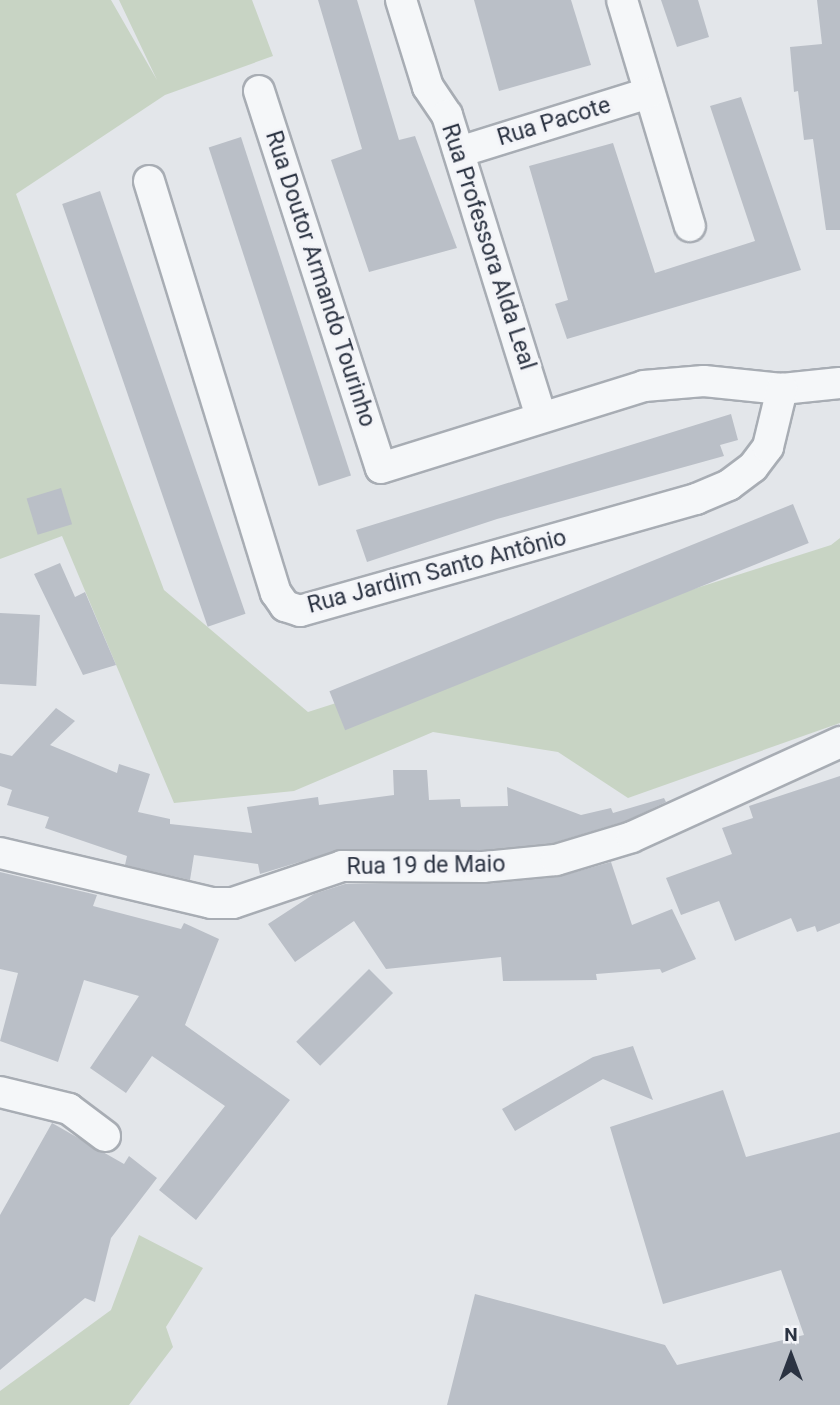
<!DOCTYPE html>
<html>
<head>
<meta charset="utf-8">
<style>
  body { margin:0 }
  #map { position:relative; width:840px; height:1405px; overflow:hidden; background:#e3e6ea; font-family:Roboto,sans-serif }
  div>[style] { position:absolute }
  .green>* { inset:0; background:#c8d4c4 }
  .building>* { inset:0; background:#babfc7; transform-origin:0 0 }
  .roads { filter:drop-shadow(2px 0 #a8adb4) drop-shadow(-2px 0 #a8adb4) drop-shadow(0 2px #a8adb4) drop-shadow(0 -2px #a8adb4) }
  .street>* { height:30px; margin:-15px; padding:0 15px; transform-origin:15px; border-radius:15px; background:#f5f7f9 }
  span { translate:-50% -50%; white-space:nowrap; text-align:center; line-height:1.15; -webkit-text-stroke:6px #f3f4f8; paint-order:stroke }
  .street-label { font-size:23px; color:#2b3342 }
  .north { position:absolute; left:756px; top:1321px; width:70px; height:70px; -webkit-text-stroke:5px #f3f4f8; paint-order:stroke; rotate:0deg; font-size:19px; font-weight:700; line-height:28px; text-align:center; color:#2b3342 }
  .north::after { content:''; display:block; margin:auto; width:24px; height:32px; background:#2b3342; clip-path:polygon(50% 0,100% 100%,50% 72%,0 100%) }
</style>
</head>
<body>
<div id="map">
  <div class="green">
    <i style="clip-path:polygon(0 0,111px 0,157px 80px,119px 0,252px 0,273px 56px,165px 95px,16px 194px,164px 590px,308px 712px,831px 545px,840px 538px,840px 723px,628px 798px,558px 752px,433px 732px,294px 791px,174px 803px,62px 536px,0 559px)"></i>
    <i style="clip-path:polygon(139px 1235px,203px 1268px,166px 1327px,173px 1347px,129px 1405px,0 1405px,0 1391px,111px 1310px)"></i>
  </div>
  <div class="building">
    <i style="clip-path:polygon(318px 0,357px 0,399px 140px,415px 136px,457px 248px,369px 272px,331px 160px,362px 149px)"></i>
    <i style="clip-path:polygon(474px 0,571px 0,591px 65px,499px 91px)"></i>
    <i style="clip-path:polygon(661px 0,698px 0,709px 37px,677px 47px)"></i>
    <i style="clip-path:polygon(817px 0,840px 0,840px 230px,826px 230px,813px 139px,804px 140px,798px 91px,794px 92px,790px 47px,822px 44px)"></i>
    <i style="clip-path:polygon(741px 97px,801px 270px,567px 339px,555px 304px,568px 300px,529px 166px,613px 143px,655px 273px,755px 241px,710px 106px)"></i>
    <i style="left:241px;top:137px;width:356px;height:34px;rotate:72deg"></i>
    <i style="left:100px;top:191px;width:447px;height:40px;rotate:71deg"></i>
    <i style="clip-path:polygon(731px 414px,738px 440px,720px 445px,724px 456px,497px 519px,367px 562px,356px 530px)"></i>
    <i style="left:61px;top:488px;width:38px;height:36px;rotate:73deg"></i>
    <i style="left:793px;top:504px;width:42px;height:500px;rotate:68deg"></i>
    <i style="clip-path:polygon(60px 563px,75px 597px,85px 592px,116px 665px,83px 675px,34px 574px)"></i>
    <i style="left:0;top:613px;width:40px;height:71px;rotate:3deg"></i>
    <i style="clip-path:polygon(56px 708px,75px 721px,50px 745px,117px 773px,119px 764px,150px 774px,138px 812px,170px 819px,170px 824px,252px 833px,247px 807px,318px 797px,319px 805px,394px 795px,393px 770px,427px 770px,429px 800px,460px 799px,461px 807px,508px 806px,507px 787px,581px 815px,611px 808px,613px 813px,664px 798px,666px 802px,626px 821px,553px 843px,482px 850px,342px 849px,260px 874px,258px 864px,194px 855px,190px 880px,125px 865px,127px 856px,45px 828px,49px 817px,7px 805px,12px 790px,0 786px,0 753px,12px 756px)"></i>
    <i style="clip-path:polygon(840px 776px,840px 923px,817px 932px,815px 926px,797px 932px,791px 918px,735px 941px,719px 901px,681px 915px,666px 878px,732px 854px,722px 828px,753px 818px,749px 806px)"></i>
    <i style="clip-path:polygon(611px 862px,632px 925px,672px 909px,696px 959px,662px 973px,660px 969px,596px 974px,597px 980px,503px 981px,501px 957px,386px 969px,354px 921px,295px 962px,268px 924px,314px 894px,345px 884px,485px 884px,558px 877px)"></i>
    <i style="clip-path:polygon(0 872px,97px 895px,93px 906px,181px 929px,184px 923px,219px 939px,185px 1025px,290px 1100px,196px 1220px,159px 1190px,225px 1106px,152px 1056px,126px 1093px,90px 1068px,139px 996px,84px 980px,58px 1062px,0 1041px,18px 973px,0 969px)"></i>
    <i style="left:369px;top:969px;width:34px;height:103px;rotate:45deg"></i>
    <i style="clip-path:polygon(633px 1046px,653px 1100px,603px 1079px,515px 1131px,502px 1109px,593px 1057px)"></i>
    <i style="clip-path:polygon(723px 1090px,746px 1157px,840px 1132px,840px 1405px,447px 1405px,475px 1294px,665px 1345px,677px 1365px,804px 1335px,781px 1270px,663px 1304px,610px 1127px)"></i>
    <i style="clip-path:polygon(52px 1123px,124px 1164px,129px 1156px,157px 1178px,111px 1238px,95px 1302px,85px 1298px,0 1370px,0 1215px)"></i>
  </div>
  <div class="roads">
    <div class="street">
      <i style="left:401px;top:0;width:91px;rotate:72.8deg"></i>
      <i style="left:428px;top:87px;width:34px;rotate:56deg"></i>
      <i style="left:447px;top:115px;width:316px;rotate:72.7deg"></i>
      <i style="left:622px;top:0;width:236px;rotate:73.3deg"></i>
      <i style="left:259px;top:91px;width:396px;rotate:72.1deg"></i>
      <i style="left:381px;top:468px;width:275px;rotate:-17.3deg"></i>
      <i style="left:644px;top:386px;width:60px;rotate:-4.8deg"></i>
      <i style="left:704px;top:381px;width:78px;rotate:5.9deg"></i>
      <i style="left:782px;top:389px;width:58px;rotate:-5.9deg"></i>
      <i style="left:459px;top:152px;width:199px;rotate:-17.3deg"></i>
      <i style="left:149px;top:181px;width:431px;rotate:72.9deg"></i>
      <i style="left:276px;top:593px;width:16px;rotate:55deg"></i>
      <i style="left:285px;top:606px;width:16px;rotate:18deg"></i>
      <i style="left:300px;top:611px;width:412px;rotate:-15.8deg"></i>
      <i style="left:696px;top:499px;width:36px;rotate:-23deg"></i>
      <i style="left:729px;top:485px;width:30px;rotate:-37deg"></i>
      <i style="left:753px;top:467px;width:25px;rotate:-53deg"></i>
      <i style="left:768px;top:447px;width:60px;rotate:-76.4deg"></i>
      <i style="left:0;top:853px;width:217px;rotate:13.3deg"></i>
      <i style="left:211px;top:903px;width:22px"></i>
      <i style="left:233px;top:903px;width:115px;rotate:-18.7deg"></i>
      <i style="left:342px;top:866px;width:141px;rotate:0.4deg"></i>
      <i style="left:483px;top:867px;width:73px;rotate:-5.5deg"></i>
      <i style="left:556px;top:860px;width:79px;rotate:-16.8deg"></i>
      <i style="left:632px;top:837px;width:229px;rotate:-24.5deg"></i>
      <i style="left:0;top:1092px;width:71px;rotate:13.8deg"></i>
      <i style="left:69px;top:1109px;width:45px;rotate:36.9deg"></i>
    </div>
  </div>
  <div class="street-label">
    <span style="left:554px;top:122px;rotate:-17deg">Rua Pacote</span>
    <span style="left:488px;top:247px;rotate:72deg">Rua Professora Alda Leal</span>
    <span style="left:320px;top:279px;rotate:72deg">Rua Doutor Armando Tourinho</span>
    <span style="left:437px;top:572px;rotate:-15deg">Rua Jardim Santo Antônio</span>
    <span style="left:426px;top:866px;rotate:-1deg">Rua 19 de Maio</span>
  </div>
  <div class="north">N</div>
</div>
</body>
</html>
